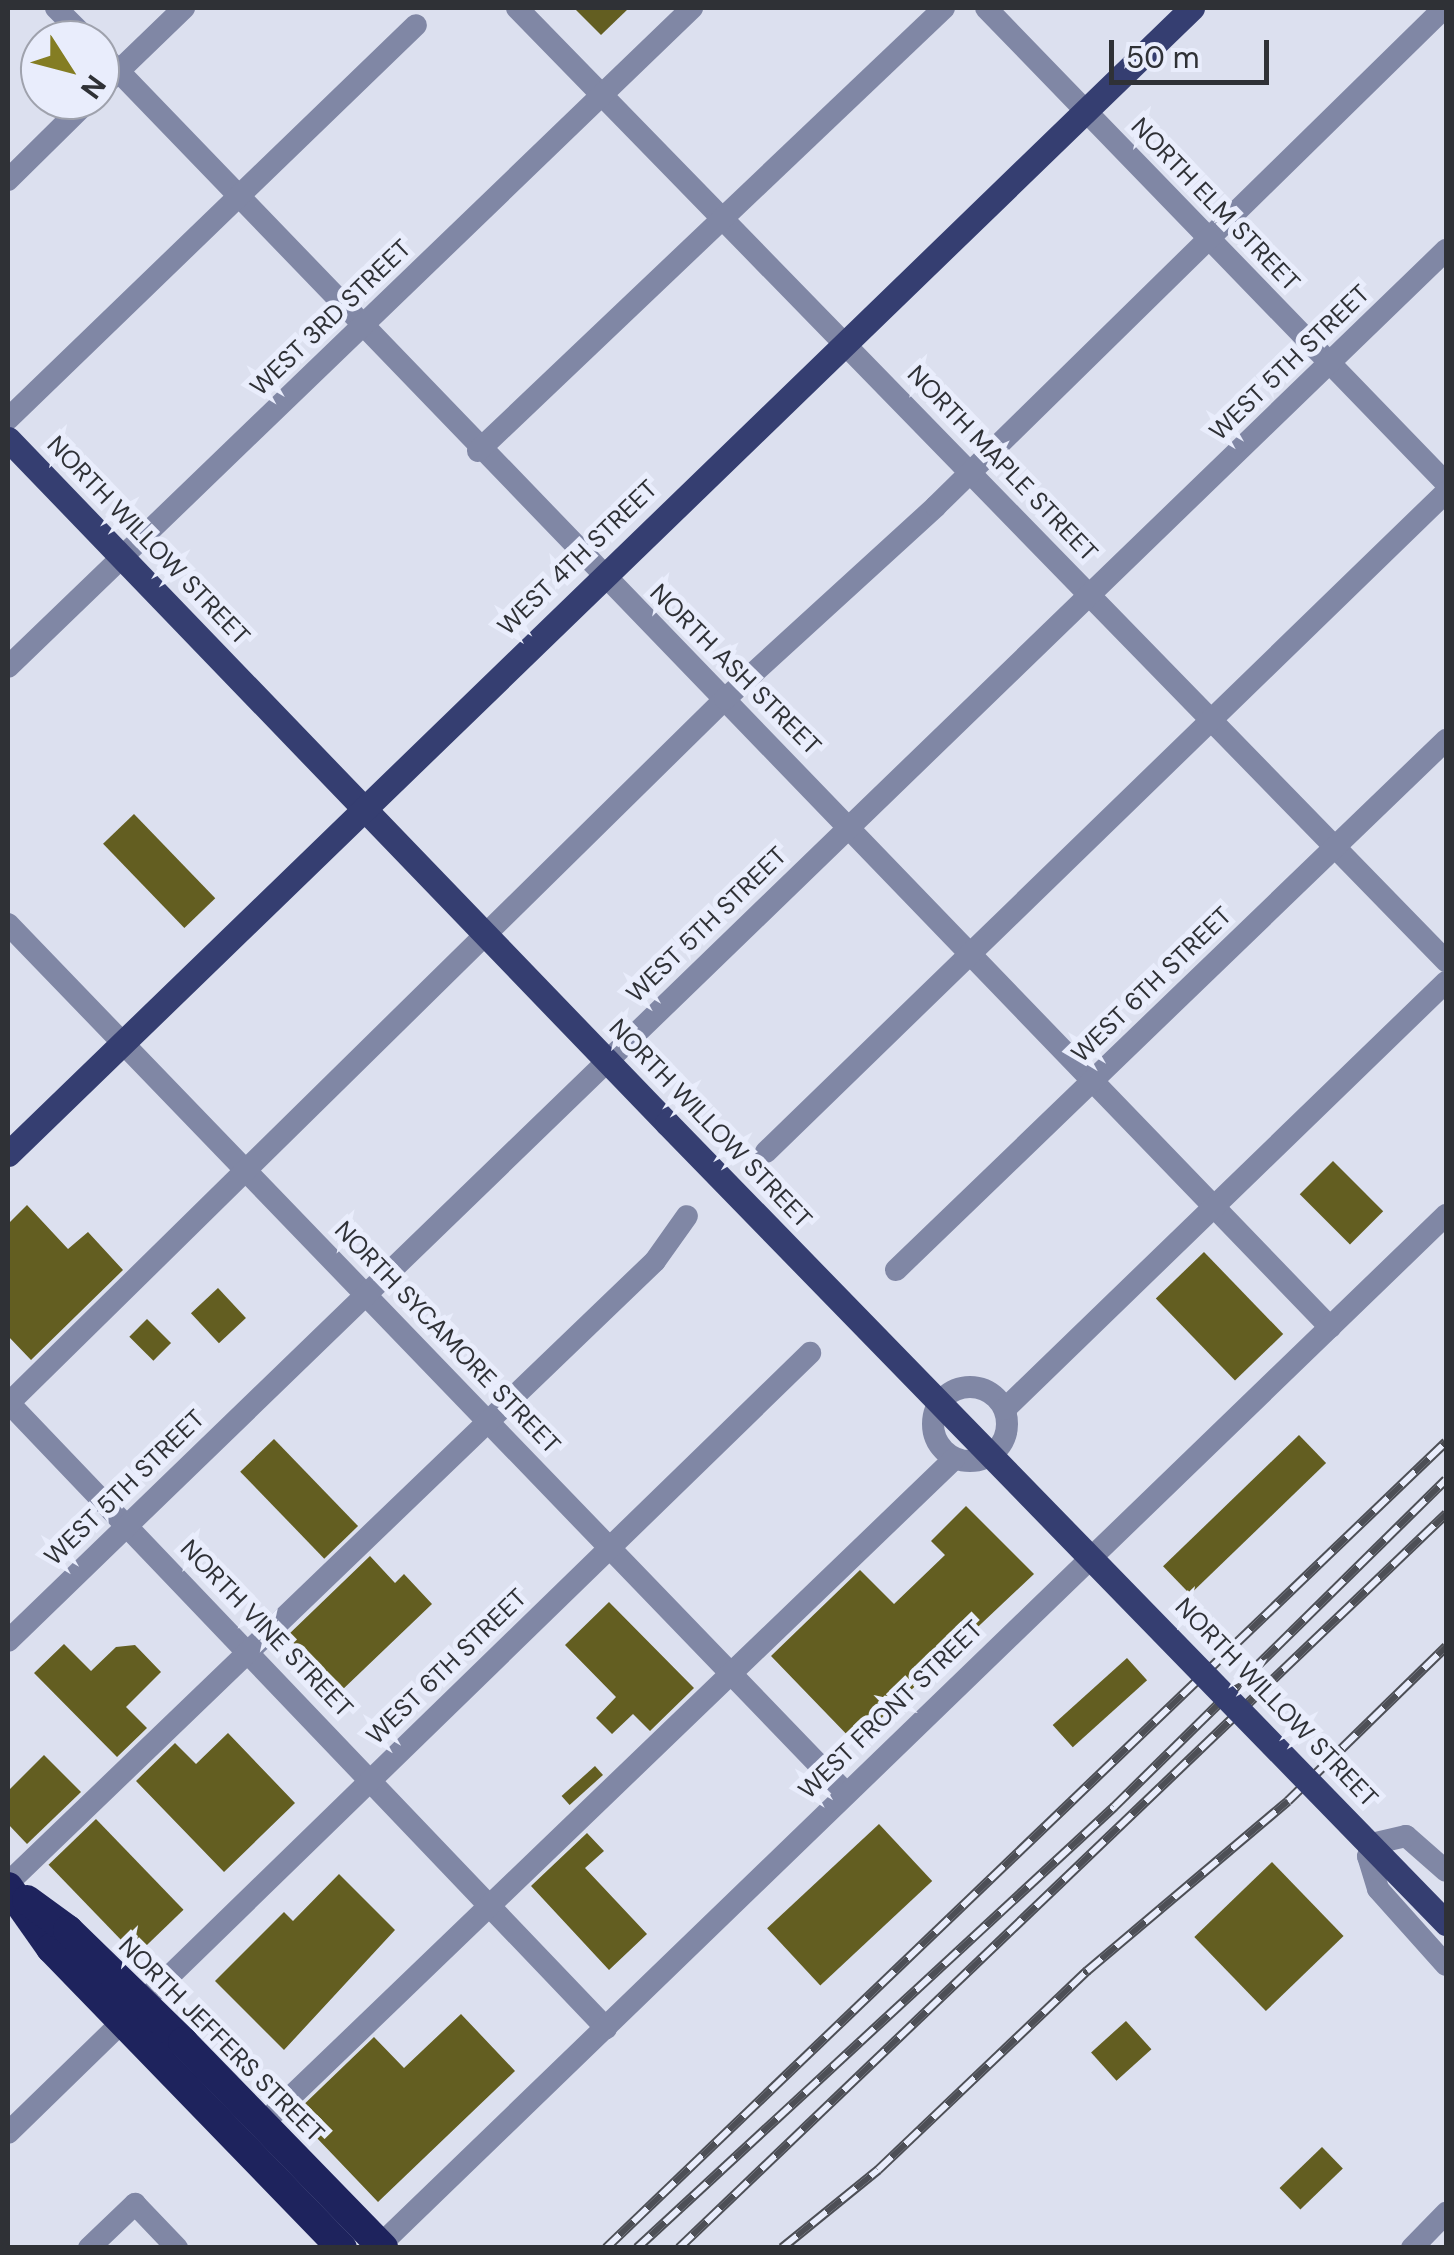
<!DOCTYPE html>
<html>
<head>
<meta charset="utf-8">
<style>
  body { margin:0 }
  #map { position:relative; width:1454px; height:2255px; overflow:hidden; background:#dce0ef; font-family:"DM Sans",sans-serif }
  div>[style] { position:absolute }
  .building>* { inset:0; background:#635e21; transform-origin:0 0 }
  .minor>* { height:22px; margin:-11px; padding:0 11px; transform-origin:11px; border-radius:11px; background:#8087a5 }
  .minor>.ring { margin:-11px; padding:0; box-sizing:content-box; background:none; border:22px solid #8087a5; border-radius:50% }
  .major>* { height:25px; margin:-12.5px; padding:0 12.5px; transform-origin:12.5px; border-radius:12.5px; background:#353e71 }
  .highway>* { height:30px; margin:-15px; padding:0 15px; transform-origin:15px; border-radius:15px; background:#1e235d }
  .rail>* { height:10px; margin-top:-5px; transform-origin:0; background:repeating-linear-gradient(90deg,#e9edfc 0 19px,#4d4f56 0 38px); box-sizing:border-box; border-block:2px solid #4d4f56 }
  .major-bridge>* { height:25px; margin:-12.5px; padding:0 12.5px; transform-origin:12.5px; border-radius:12.5px; background:#353e71 }
  .highway-bridge>* { height:30px; margin:-15px; padding:0 15px; transform-origin:15px; border-radius:15px; background:#1e235d }
  span { translate:-50% -50%; white-space:nowrap; text-align:center; line-height:1.15; -webkit-text-stroke:10px #e9edfc; paint-order:stroke }
  .street-label { font-size:25px; color:#2f3136 }
  .frame { position:absolute; inset:0; border:10px solid #2f3136; pointer-events:none }
  .north { position:absolute; left:20px; top:20px; width:100px; height:100px; box-sizing:border-box; background:#e9edfc; border:2px solid #9fa2ad; border-radius:50%; rotate:126deg; font-size:28px; font-weight:700; line-height:40px; text-align:center; color:#2f3136 }
  .north::after { content:''; display:block; margin:auto; width:35px; height:45px; background:#847d23; clip-path:polygon(50% 0,100% 100%,50% 72%,0 100%) }
  .scale { position:absolute; left:1109px; top:40px; width:160px; height:45px; box-sizing:border-box; border:5px solid #2f3136; border-top:0; padding-left:12px; font-size:30px; line-height:35px; white-space:nowrap; color:#2f3136; -webkit-text-stroke:8px #e9edfc; paint-order:stroke }
</style>
</head>
<body>
<div id="map">
  <div class="building">
    <i style="clip-path:polygon(574px 8px,629px 8px,601px 35px)"></i>
    <i style="left:134px;top:814px;width:117px;height:43px;rotate:46deg"></i>
    <i style="left:1333px;top:1161px;width:71px;height:47px;rotate:45deg"></i>
    <i style="clip-path:polygon(27px 1205px,68px 1249px,88px 1232px,123px 1270px,31px 1360px,8px 1336px,8px 1224px)"></i>
    <i style="left:1204px;top:1252px;width:114px;height:67px;rotate:46deg"></i>
    <i style="left:218px;top:1288px;width:41px;height:37px;rotate:47deg"></i>
    <i style="left:147px;top:1319px;width:34px;height:25px;rotate:45deg"></i>
    <i style="left:1299px;top:1435px;width:39px;height:189px;rotate:46deg"></i>
    <i style="left:274px;top:1439px;width:121px;height:47px;rotate:46deg"></i>
    <i style="clip-path:polygon(966px 1506px,1034px 1574px,855px 1743px,771px 1656px,860px 1570px,894px 1604px,945px 1555px,931px 1541px)"></i>
    <i style="clip-path:polygon(370px 1556px,395px 1583px,404px 1574px,432px 1604px,340px 1692px,287px 1636px)"></i>
    <i style="clip-path:polygon(609px 1602px,694px 1688px,650px 1731px,633px 1714px,612px 1734px,596px 1718px,616px 1697px,565px 1645px)"></i>
    <i style="clip-path:polygon(64px 1644px,91px 1671px,116px 1647px,135px 1645px,161px 1672px,126px 1707px,147px 1728px,117px 1757px,34px 1673px)"></i>
    <i style="left:1127px;top:1658px;width:30px;height:100px;rotate:48deg"></i>
    <i style="clip-path:polygon(228px 1733px,295px 1803px,224px 1872px,136px 1781px,175px 1743px,196px 1764px)"></i>
    <i style="clip-path:polygon(44px 1755px,81px 1792px,27px 1844px,8px 1824px,8px 1791px)"></i>
    <i style="left:595px;top:1766px;width:12px;height:45px;rotate:48deg"></i>
    <i style="left:96px;top:1819px;width:126px;height:66px;rotate:46deg"></i>
    <i style="left:879px;top:1824px;width:78px;height:153px;rotate:47deg"></i>
    <i style="clip-path:polygon(587px 1833px,604px 1851px,585px 1868px,647px 1934px,609px 1970px,531px 1886px)"></i>
    <i style="left:1272px;top:1862px;width:103px;height:108px;rotate:46deg"></i>
    <i style="clip-path:polygon(339px 1874px,395px 1930px,284px 2050px,215px 1981px,284px 1912px,293px 1921px)"></i>
    <i style="clip-path:polygon(461px 2014px,515px 2071px,378px 2202px,294px 2114px,374px 2037px,404px 2068px)"></i>
    <i style="left:1126px;top:2021px;width:38px;height:47px;rotate:48deg"></i>
    <i style="left:1322px;top:2147px;width:30px;height:59px;rotate:46deg"></i>
  </div>
  <div class="minor">
    <i style="left:56px;top:8px;width:45px;rotate:45deg"></i>
    <i style="left:517px;top:8px;width:1331px;rotate:45.73deg"></i>
    <i style="left:986px;top:8px;width:661px;rotate:45.92deg"></i>
    <i style="left:100px;top:52px;width:1772px;rotate:46.03deg"></i>
    <i style="left:100px;top:89px;width:117px;rotate:-44deg"></i>
    <i style="left:8px;top:180px;width:114px;rotate:-44.6deg"></i>
    <i style="left:8px;top:419px;width:567px;rotate:-44deg"></i>
    <i style="left:478px;top:451px;width:643px;rotate:-43.55deg"></i>
    <i style="left:8px;top:667px;width:950px;rotate:-43.93deg"></i>
    <i style="left:8px;top:924px;width:1206px;rotate:46.04deg"></i>
    <i style="left:766px;top:1152px;width:948px;rotate:-44.14deg"></i>
    <i style="left:896px;top:1270px;width:764px;rotate:-43.94deg"></i>
    <i class="ring" style="left:933px;top:1387px;width:52px;height:52px"></i>
    <i style="left:8px;top:1402px;width:866px;rotate:46.31deg"></i>
    <i style="left:8px;top:1404px;width:1006px;rotate:-44.52deg"></i>
    <i style="left:725px;top:699px;width:286px;rotate:-42.4deg"></i>
    <i style="left:936px;top:506px;width:711px;rotate:-44.43deg"></i>
    <i style="left:1005px;top:1409px;width:614px;rotate:-44.08deg"></i>
    <i style="left:8px;top:1641px;width:2001px;rotate:-44.05deg"></i>
    <i style="left:1446px;top:1871px;width:53px;rotate:-138.8deg"></i>
    <i style="left:1406px;top:1836px;width:32px;rotate:167deg"></i>
    <i style="left:1375px;top:1843px;width:15px;rotate:118deg"></i>
    <i style="left:1368px;top:1856px;width:34px;rotate:73deg"></i>
    <i style="left:1378px;top:1889px;width:102px;rotate:48.2deg"></i>
    <i style="left:8px;top:1883px;width:897px;rotate:-43.87deg"></i>
    <i style="left:655px;top:1261px;width:55px;rotate:-54.6deg"></i>
    <i style="left:275px;top:2112px;width:942px;rotate:-43.88deg"></i>
    <i style="left:8px;top:2133px;width:1119px;rotate:-44.2deg"></i>
    <i style="left:89px;top:2248px;width:64px;rotate:-43.7deg"></i>
    <i style="left:135px;top:2204px;width:61px;rotate:46.3deg"></i>
    <i style="left:377px;top:2248px;width:1487px;rotate:-44.02deg"></i>
    <i style="left:1412px;top:2248px;width:49px;rotate:-45.8deg"></i>
  </div>
  <div class="major">
    <i style="left:8px;top:439px;width:950px;rotate:46.07deg"></i>
    <i style="left:8px;top:1154px;width:1648px;rotate:-44.07deg"></i>
  </div>
  <div class="highway">
    <i style="left:8px;top:1887px;width:75px;rotate:54.8deg"></i>
    <i style="left:51px;top:1948px;width:418px;rotate:45.9deg"></i>
    <i style="left:27px;top:1900px;width:51px;rotate:36.2deg"></i>
    <i style="left:68px;top:1930px;width:161px;rotate:44.2deg"></i>
  </div>
  <div class="rail">
    <i style="left:606px;top:2248px;width:1164px;rotate:-43.82deg"></i>
    <i style="left:637px;top:2248px;width:650px;rotate:-42.75deg"></i>
    <i style="left:1114px;top:1807px;width:466px;rotate:-44.6deg"></i>
    <i style="left:679px;top:2248px;width:1062px;rotate:-43.74deg"></i>
    <i style="left:782px;top:2248px;width:124px;rotate:-39.1deg"></i>
    <i style="left:878px;top:2170px;width:289px;rotate:-43.6deg"></i>
    <i style="left:1087px;top:1971px;width:263px;rotate:-40.2deg"></i>
    <i style="left:1288px;top:1801px;width:221px;rotate:-44.3deg"></i>
  </div>
  <div class="major-bridge">
    <i style="left:667px;top:1123px;width:1117px;rotate:45.76deg"></i>
  </div>
  <div class="highway-bridge">
    <i style="left:183px;top:2042px;width:287px;rotate:45.8deg"></i>
  </div>
  <div class="street-label">
    <span style="left:1215px;top:205px;rotate:46deg">NORTH ELM STREET</span>
    <span style="left:331px;top:318px;rotate:-44deg">WEST 3RD STREET</span>
    <span style="left:1290px;top:363px;rotate:-44deg">WEST 5TH STREET</span>
    <span style="left:1002px;top:464px;rotate:46deg">NORTH MAPLE STREET</span>
    <span style="left:148px;top:541px;rotate:46deg">NORTH WILLOW STREET</span>
    <span style="left:578px;top:558px;rotate:-44deg">WEST 4TH STREET</span>
    <span style="left:735px;top:670px;rotate:45deg">NORTH ASH STREET</span>
    <span style="left:707px;top:925px;rotate:-44deg">WEST 5TH STREET</span>
    <span style="left:1152px;top:985px;rotate:-44deg">WEST 6TH STREET</span>
    <span style="left:710px;top:1124px;rotate:46deg">NORTH WILLOW STREET</span>
    <span style="left:447px;top:1338px;rotate:46deg">NORTH SYCAMORE STREET</span>
    <span style="left:125px;top:1488px;rotate:-44deg">WEST 5TH STREET</span>
    <span style="left:266px;top:1629px;rotate:46deg">NORTH VINE STREET</span>
    <span style="left:447px;top:1667px;rotate:-44deg">WEST 6TH STREET</span>
    <span style="left:1276px;top:1703px;rotate:46deg">NORTH WILLOW STREET</span>
    <span style="left:891px;top:1710px;rotate:-44deg">WEST FRONT STREET</span>
    <span style="left:221px;top:2040px;rotate:45deg">NORTH JEFFERS STREET</span>
  </div>
  <div class="frame"></div>
  <div class="north">N</div>
  <div class="scale">50 m</div>
</div>
</body>
</html>
